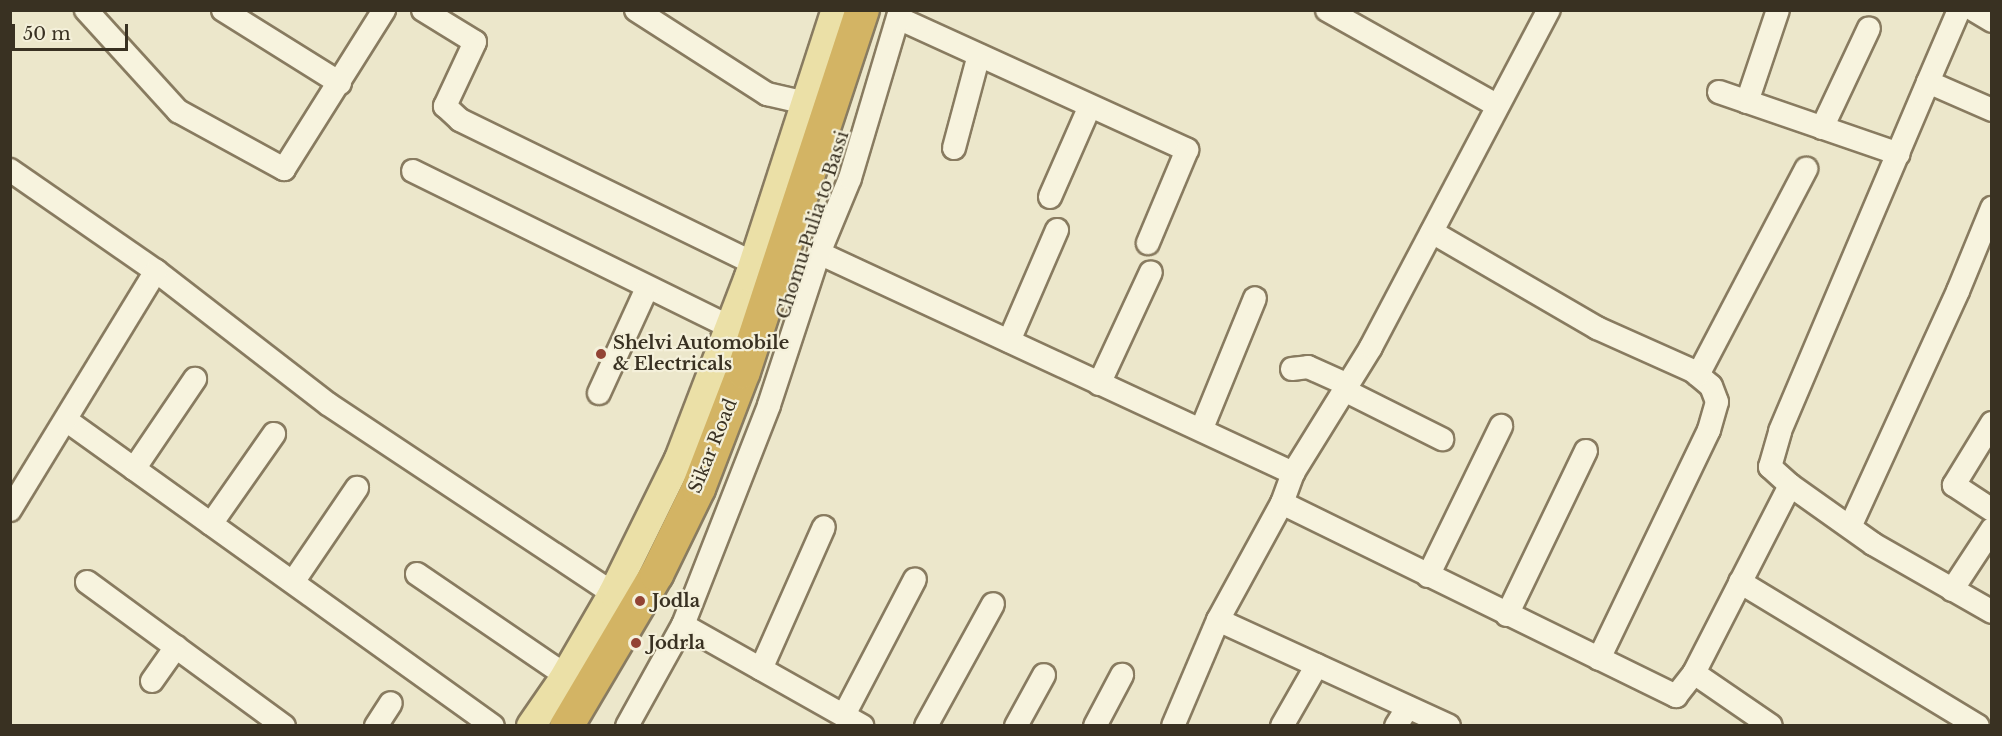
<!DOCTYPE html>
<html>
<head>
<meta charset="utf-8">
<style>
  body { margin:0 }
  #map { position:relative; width:2002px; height:736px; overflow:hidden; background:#ece7cb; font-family:"Libre Baskerville",serif }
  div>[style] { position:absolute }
  .roads { filter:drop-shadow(2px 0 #887b60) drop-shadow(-2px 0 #887b60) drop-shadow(0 2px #887b60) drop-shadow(0 -2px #887b60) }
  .minor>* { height:22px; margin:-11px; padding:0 11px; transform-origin:11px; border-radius:11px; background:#f7f3de }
  .major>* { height:28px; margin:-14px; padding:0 14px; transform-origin:14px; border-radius:14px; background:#ebe0a7 }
  .highway>* { height:33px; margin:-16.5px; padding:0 16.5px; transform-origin:16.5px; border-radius:16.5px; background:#d3b464 }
  .dots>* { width:16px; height:16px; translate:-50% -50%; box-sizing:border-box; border:3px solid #f4f0da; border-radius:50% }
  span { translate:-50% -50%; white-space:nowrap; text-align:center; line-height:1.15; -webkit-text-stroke:4.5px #f4f0da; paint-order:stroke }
  .street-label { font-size:18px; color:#393122 }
  .poi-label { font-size:18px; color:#393122; font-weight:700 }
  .left { translate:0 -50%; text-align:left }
  .frame { position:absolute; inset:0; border:12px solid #393122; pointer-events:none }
  .scale { position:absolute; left:12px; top:24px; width:116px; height:27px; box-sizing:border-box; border:3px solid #393122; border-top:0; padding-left:8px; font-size:18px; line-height:21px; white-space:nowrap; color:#393122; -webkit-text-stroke:4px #f4f0da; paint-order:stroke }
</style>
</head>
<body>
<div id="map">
  <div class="roads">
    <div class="minor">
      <i style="left:86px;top:10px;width:137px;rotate:47.7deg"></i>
      <i style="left:178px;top:111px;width:121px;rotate:28.7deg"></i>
      <i style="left:284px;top:169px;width:188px;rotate:-57.8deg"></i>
      <i style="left:223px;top:10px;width:138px;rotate:32deg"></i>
      <i style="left:423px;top:10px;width:61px;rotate:31.6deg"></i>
      <i style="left:475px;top:42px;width:71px;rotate:115.1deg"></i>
      <i style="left:445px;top:106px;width:21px;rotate:43deg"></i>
      <i style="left:460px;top:120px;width:326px;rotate:26deg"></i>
      <i style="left:636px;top:10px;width:156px;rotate:32.7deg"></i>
      <i style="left:767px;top:94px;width:39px;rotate:13deg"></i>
      <i style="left:1327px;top:10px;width:194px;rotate:29.3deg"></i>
      <i style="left:1974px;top:10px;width:21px;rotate:31deg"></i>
      <i style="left:898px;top:18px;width:318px;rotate:24.5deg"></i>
      <i style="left:1187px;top:150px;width:101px;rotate:112.8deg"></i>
      <i style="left:1928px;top:82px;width:78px;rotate:-66.7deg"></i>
      <i style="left:1719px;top:92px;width:190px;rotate:19deg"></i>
      <i style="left:1747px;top:102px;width:97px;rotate:-71.4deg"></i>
      <i style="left:1822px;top:128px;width:110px;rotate:-64.8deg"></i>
      <i style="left:954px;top:148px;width:96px;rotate:-75deg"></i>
      <i style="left:10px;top:170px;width:178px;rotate:34.7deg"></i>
      <i style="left:156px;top:271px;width:217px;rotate:37.7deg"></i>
      <i style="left:328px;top:404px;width:342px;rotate:33.6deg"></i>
      <i style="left:413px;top:171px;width:353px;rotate:26.2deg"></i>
      <i style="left:1050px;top:197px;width:99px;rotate:-66.3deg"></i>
      <i style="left:1432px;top:232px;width:191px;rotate:30.2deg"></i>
      <i style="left:1597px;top:328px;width:105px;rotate:24.1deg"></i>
      <i style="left:1693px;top:371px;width:23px;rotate:40deg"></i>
      <i style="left:1711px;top:386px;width:17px;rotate:69deg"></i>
      <i style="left:1717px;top:402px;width:29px;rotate:106deg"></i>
      <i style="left:1709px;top:430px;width:254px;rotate:115.7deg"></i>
      <i style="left:819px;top:253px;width:523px;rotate:24.9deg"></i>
      <i style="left:1293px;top:473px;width:32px;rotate:110deg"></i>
      <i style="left:1282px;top:503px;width:133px;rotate:118.7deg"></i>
      <i style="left:1218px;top:620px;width:115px;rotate:113deg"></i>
      <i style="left:1009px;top:341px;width:121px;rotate:-66.6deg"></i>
      <i style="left:1292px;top:369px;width:16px;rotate:-7deg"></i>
      <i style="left:1308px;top:367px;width:44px;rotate:24.2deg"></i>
      <i style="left:1698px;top:375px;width:233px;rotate:-62.3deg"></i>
      <i style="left:1099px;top:384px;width:123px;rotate:-65.1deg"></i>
      <i style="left:1344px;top:390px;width:110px;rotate:26.6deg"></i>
      <i style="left:599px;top:393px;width:115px;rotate:-65.4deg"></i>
      <i style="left:66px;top:420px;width:525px;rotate:35.63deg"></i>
      <i style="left:1992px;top:423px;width:73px;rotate:121.5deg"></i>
      <i style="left:1954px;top:485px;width:45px;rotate:33.3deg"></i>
      <i style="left:1202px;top:428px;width:140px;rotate:-67.8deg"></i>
      <i style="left:134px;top:469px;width:109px;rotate:-55.9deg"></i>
      <i style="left:1293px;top:473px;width:148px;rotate:-58.2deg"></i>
      <i style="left:1371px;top:347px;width:381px;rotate:-62.2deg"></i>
      <i style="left:1790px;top:485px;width:27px;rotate:-138deg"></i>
      <i style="left:1770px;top:467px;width:37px;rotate:-74deg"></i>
      <i style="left:1780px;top:431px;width:379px;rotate:-67deg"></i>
      <i style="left:1928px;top:82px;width:70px;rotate:23.6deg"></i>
      <i style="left:1282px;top:503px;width:439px;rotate:26.1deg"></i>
      <i style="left:1676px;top:696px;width:29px;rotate:-52deg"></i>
      <i style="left:1694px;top:673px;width:93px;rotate:34.5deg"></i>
      <i style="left:10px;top:510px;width:280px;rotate:-58.6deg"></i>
      <i style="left:211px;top:524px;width:110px;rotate:-55deg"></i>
      <i style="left:1850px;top:527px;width:260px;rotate:-65.4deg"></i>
      <i style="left:1958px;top:291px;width:90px;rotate:-67.7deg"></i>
      <i style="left:417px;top:574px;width:179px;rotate:34.3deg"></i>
      <i style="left:1428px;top:576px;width:167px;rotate:-64deg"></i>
      <i style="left:87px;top:582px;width:244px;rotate:36.2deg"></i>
      <i style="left:293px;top:582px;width:114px;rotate:-55.8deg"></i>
      <i style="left:1740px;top:582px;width:278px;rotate:31.2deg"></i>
      <i style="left:1952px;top:590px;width:73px;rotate:-56.7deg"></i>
      <i style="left:1507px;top:615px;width:182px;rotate:-64.3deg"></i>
      <i style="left:1218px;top:620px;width:254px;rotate:24.6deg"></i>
      <i style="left:683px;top:625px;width:206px;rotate:29.4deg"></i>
      <i style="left:761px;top:669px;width:155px;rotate:-66.1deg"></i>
      <i style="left:1694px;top:673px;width:211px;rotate:-62.9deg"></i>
      <i style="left:1790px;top:485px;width:102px;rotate:35.4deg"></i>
      <i style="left:1873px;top:544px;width:137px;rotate:29.7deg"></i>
      <i style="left:152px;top:681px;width:42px;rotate:-54.8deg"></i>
      <i style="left:844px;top:715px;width:153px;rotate:-62.4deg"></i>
      <i style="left:376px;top:726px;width:27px;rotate:-57deg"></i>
      <i style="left:627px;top:726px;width:115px;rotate:-61deg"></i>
      <i style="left:683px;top:625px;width:236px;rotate:-68.6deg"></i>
      <i style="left:769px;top:405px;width:160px;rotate:-71.8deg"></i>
      <i style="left:819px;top:253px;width:81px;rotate:-67.5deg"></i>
      <i style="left:850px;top:178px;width:175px;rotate:-73.4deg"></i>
      <i style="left:926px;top:726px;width:139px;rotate:-61.2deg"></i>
      <i style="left:1016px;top:726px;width:58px;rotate:-61.2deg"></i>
      <i style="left:1095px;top:726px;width:58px;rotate:-62.1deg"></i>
      <i style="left:1282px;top:726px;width:70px;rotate:-60.2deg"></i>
      <i style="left:1396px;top:726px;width:22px;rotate:-58deg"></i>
    </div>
    <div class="major">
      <i style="left:531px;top:726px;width:55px;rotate:-55.4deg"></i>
      <i style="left:562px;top:681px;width:102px;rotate:-59.9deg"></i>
      <i style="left:613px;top:593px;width:149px;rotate:-63.8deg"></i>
      <i style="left:679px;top:459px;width:195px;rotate:-69deg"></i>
      <i style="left:749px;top:277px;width:281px;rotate:-72deg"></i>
    </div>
    <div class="highway">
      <i style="left:566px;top:726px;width:177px;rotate:-59.4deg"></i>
      <i style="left:656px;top:574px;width:96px;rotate:-64deg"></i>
      <i style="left:698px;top:488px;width:125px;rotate:-69deg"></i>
      <i style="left:743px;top:371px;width:380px;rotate:-71.8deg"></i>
    </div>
  </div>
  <div class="dots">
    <i style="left:601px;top:354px;background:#924334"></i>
    <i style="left:640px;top:601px;background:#924334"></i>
    <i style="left:636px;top:643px;background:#924334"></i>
  </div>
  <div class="street-label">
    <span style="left:813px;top:225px;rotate:-72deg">Chomu Pulia to Bassi</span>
    <span style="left:713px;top:446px;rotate:-68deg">Sikar Road</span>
  </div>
  <div class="poi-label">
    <span class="left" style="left:613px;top:354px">Shelvi Automobile<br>&amp; Electricals</span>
    <span class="left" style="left:652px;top:601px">Jodla</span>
    <span class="left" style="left:648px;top:643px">Jodrla</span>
  </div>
  <div class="frame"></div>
  <div class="scale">50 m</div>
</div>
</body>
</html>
